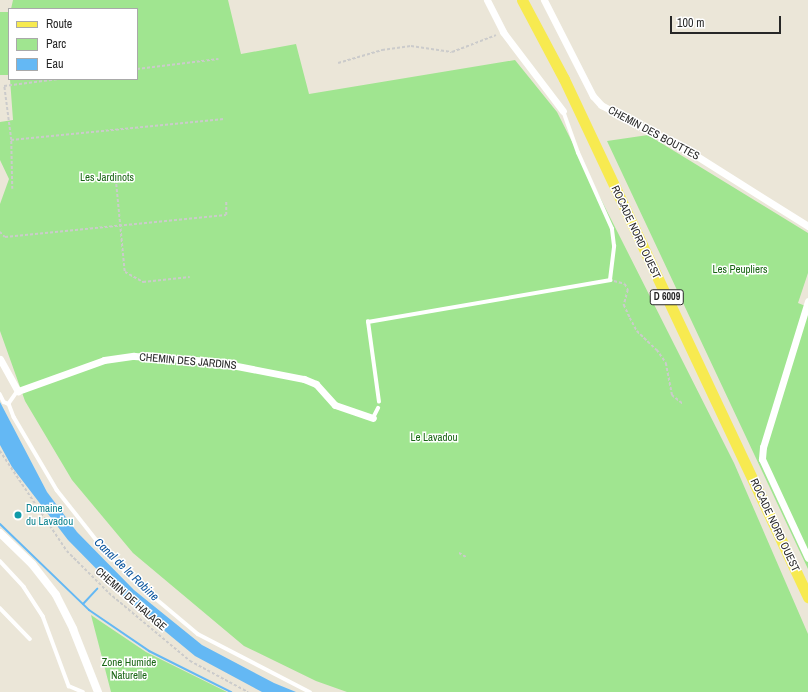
<!DOCTYPE html>
<html>
<head>
<meta charset="utf-8">
<style>
  body { margin:0 }
  #map { position:relative; width:808px; height:692px; overflow:hidden; background:#ebe6d8; font-family:"Archivo Narrow",sans-serif }
  div>[style] { position:absolute }
  .green>* { inset:0; background:#a0e590; transform-origin:0 0 }
  .water>* { inset:0; background:#64b8f4 }
  .stream>* { height:2px; margin:-1px; padding:0 1px; transform-origin:1px; border-radius:1px; background:#64b8f4 }
  .path>* { height:1.5px; margin-top:-0.75px; transform-origin:0; background:repeating-linear-gradient(90deg,#cbcbcb 0 3px,transparent 0 5px) }
  .service>* { height:3.5px; margin:-1.75px; padding:0 1.75px; transform-origin:1.75px; border-radius:1.75px; background:#fff }
  .minor>* { height:7px; margin:-3.5px; padding:0 3.5px; transform-origin:3.5px; border-radius:3.5px; background:#fff }
  .tertiary>* { height:8px; margin:-4px; padding:0 4px; transform-origin:4px; border-radius:4px; background:#fff }
  .primary>* { height:11px; margin:-5.5px; padding:0 5.5px; transform-origin:5.5px; border-radius:5.5px; background:#f7ea50 }
  .dots>* { width:11px; height:11px; translate:-50% -50%; box-sizing:border-box; border:2px solid #fff; border-radius:50% }
  span { translate:-50% -50%; white-space:nowrap; text-align:center; line-height:1.15; -webkit-text-stroke:3px #fff; paint-order:stroke }
  .shield-label span { padding:1px 3px; background:#fff; border:1px solid; border-radius:3px; -webkit-text-stroke-width:0 }
  .shield-label { font-size:10px; color:#272727; font-weight:700 }
  .street-label { font-size:11px; color:#272727 }
  .park-label { font-size:11px; color:#1a6615 }
  .culture-label { font-size:11px; color:#0d838f }
  .left { translate:0 -50%; text-align:left }
  .water-label { font-size:12px; color:#06529c; font-style:italic }
  .legend { position:absolute; left:8px; top:8px; width:130px; height:72px; box-sizing:border-box; background:#fff; border:1px solid #a9a9a9; margin:0; padding:5px 7px; list-style:none; font-size:12px; color:#272727 }
  .legend li { display:flex; align-items:center; gap:8px; height:20px }
  .legend b { width:20px; border:1px solid #a9a9a9 }
  .scale { position:absolute; left:670px; top:16px; width:111px; height:18px; box-sizing:border-box; border:2px solid #272727; border-top:0; padding-left:5px; font-size:12px; line-height:14px; white-space:nowrap; color:#272727; -webkit-text-stroke:3px #fff; paint-order:stroke }
</style>
</head>
<body>
<div id="map">
  <div class="green">
    <i style="clip-path:polygon(13px 0,228px 0,241px 54px,296px 44px,309px 94px,515px 60px,557px 112px,734px 463px,808px 634px,808px 692px,347px 692px,316px 681px,244px 646px,133px 553px,72px 480px,25px 401px,0 331px,0 204px,9px 179px,0 160px,0 122px,13px 120px,10px 79px,137px 79px,137px 9px,11px 9px)"></i>
    <i style="left:9px;top:12px;width:63px;height:9px;rotate:90deg"></i>
    <i style="clip-path:polygon(648px 135px,808px 233px,808px 273px,798px 303px,808px 307px,808px 569px,607px 141px)"></i>
    <i style="clip-path:polygon(91px 615px,146px 652px,227px 692px,111px 692px)"></i>
  </div>
  <div class="water">
    <i style="clip-path:polygon(0 402px,47px 492px,77px 532px,134px 590px,202px 645px,274px 683px,296px 692px,262px 692px,195px 656px,126px 599px,68px 540px,12px 467px,0 445px)"></i>
  </div>
  <div class="stream">
    <i style="left:0;top:524px;width:124px;rotate:44deg"></i>
    <i style="left:89px;top:610px;width:73px;rotate:34.3deg"></i>
    <i style="left:149px;top:651px;width:92px;rotate:26.6deg"></i>
    <i style="left:83px;top:604px;width:21px;rotate:-47deg"></i>
  </div>
  <div class="path">
    <i style="left:338px;top:63px;width:46px;rotate:-16.5deg"></i>
    <i style="left:382px;top:50px;width:29px;rotate:-8deg"></i>
    <i style="left:411px;top:46px;width:41px;rotate:8.3deg"></i>
    <i style="left:452px;top:52px;width:47px;rotate:-21.1deg"></i>
    <i style="left:137px;top:69px;width:82px;rotate:-7deg"></i>
    <i style="left:11px;top:140px;width:214px;rotate:-5.6deg"></i>
    <i style="left:116px;top:179px;width:93px;rotate:84.5deg"></i>
    <i style="left:125px;top:272px;width:21px;rotate:29deg"></i>
    <i style="left:143px;top:282px;width:47px;rotate:-6.1deg"></i>
    <i style="left:12px;top:189px;width:49px;rotate:-91.2deg"></i>
    <i style="left:11px;top:140px;width:54px;rotate:-97.4deg"></i>
    <i style="left:4px;top:86px;width:55px;rotate:-7.3deg"></i>
    <i style="left:0;top:232px;width:7px;rotate:45deg"></i>
    <i style="left:5px;top:237px;width:222px;rotate:-5.7deg"></i>
    <i style="left:226px;top:215px;width:14px;rotate:-90deg"></i>
    <i style="left:614px;top:281px;width:11px;rotate:15deg"></i>
    <i style="left:625px;top:284px;width:7px;rotate:63deg"></i>
    <i style="left:628px;top:290px;width:16px;rotate:105deg"></i>
    <i style="left:624px;top:305px;width:14px;rotate:65deg"></i>
    <i style="left:630px;top:318px;width:15px;rotate:62deg"></i>
    <i style="left:637px;top:331px;width:28px;rotate:44deg"></i>
    <i style="left:657px;top:350px;width:16px;rotate:55deg"></i>
    <i style="left:666px;top:363px;width:33px;rotate:79deg"></i>
    <i style="left:672px;top:395px;width:14px;rotate:39deg"></i>
    <i style="left:0;top:451px;width:120px;rotate:56.2deg"></i>
    <i style="left:67px;top:551px;width:59px;rotate:45deg"></i>
    <i style="left:109px;top:593px;width:106px;rotate:40deg"></i>
    <i style="left:190px;top:661px;width:66px;rotate:28.1deg"></i>
    <i style="left:459px;top:553px;width:8px;rotate:30deg"></i>
  </div>
  <div class="service">
    <i style="left:18px;top:391px;width:16px;rotate:125deg"></i>
    <i style="left:9px;top:404px;width:14px;rotate:69deg"></i>
    <i style="left:14px;top:417px;width:85px;rotate:59.5deg"></i>
    <i style="left:57px;top:490px;width:79px;rotate:51.7deg"></i>
    <i style="left:106px;top:552px;width:41px;rotate:45deg"></i>
    <i style="left:135px;top:581px;width:82px;rotate:40.1deg"></i>
    <i style="left:198px;top:634px;width:126px;rotate:27.4deg"></i>
    <i style="left:0;top:394px;width:9px;rotate:63deg"></i>
    <i style="left:4px;top:402px;width:5px;rotate:22deg"></i>
    <i style="left:379px;top:402px;width:81px;rotate:-97.8deg"></i>
    <i style="left:368px;top:322px;width:246px;rotate:-9.8deg"></i>
    <i style="left:610px;top:280px;width:34px;rotate:-83deg"></i>
    <i style="left:614px;top:246px;width:17px;rotate:-97deg"></i>
    <i style="left:612px;top:229px;width:83px;rotate:-114.1deg"></i>
    <i style="left:578px;top:153px;width:45px;rotate:-109.7deg"></i>
    <i style="left:373px;top:418px;width:11px;rotate:-63deg"></i>
    <i style="left:0;top:561px;width:35px;rotate:47deg"></i>
    <i style="left:24px;top:587px;width:35px;rotate:57deg"></i>
    <i style="left:43px;top:616px;width:75px;rotate:69.6deg"></i>
    <i style="left:69px;top:686px;width:15px;rotate:23deg"></i>
    <i style="left:0;top:608px;width:43px;rotate:45.9deg"></i>
  </div>
  <div class="minor">
    <i style="left:487px;top:0;width:36px;rotate:63deg"></i>
    <i style="left:503px;top:32px;width:99px;rotate:52.8deg"></i>
    <i style="left:544px;top:0;width:108px;rotate:63deg"></i>
    <i style="left:593px;top:96px;width:12px;rotate:48deg"></i>
    <i style="left:601px;top:105px;width:103px;rotate:27.8deg"></i>
    <i style="left:692px;top:153px;width:137px;rotate:32.2deg"></i>
    <i style="left:808px;top:301px;width:153px;rotate:107.1deg"></i>
    <i style="left:763px;top:447px;width:12px;rotate:95deg"></i>
    <i style="left:762px;top:459px;width:109px;rotate:65.1deg"></i>
    <i style="left:0;top:359px;width:37px;rotate:61deg"></i>
    <i style="left:18px;top:391px;width:91px;rotate:-19.8deg"></i>
    <i style="left:104px;top:360px;width:30px;rotate:-8deg"></i>
    <i style="left:134px;top:356px;width:77px;rotate:3.7deg"></i>
    <i style="left:211px;top:361px;width:95px;rotate:11deg"></i>
    <i style="left:304px;top:379px;width:13px;rotate:23deg"></i>
    <i style="left:316px;top:384px;width:28px;rotate:48deg"></i>
    <i style="left:335px;top:405px;width:40px;rotate:18.9deg"></i>
  </div>
  <div class="tertiary">
    <i style="left:0;top:533px;width:45px;rotate:44.1deg"></i>
    <i style="left:32px;top:564px;width:39px;rotate:52deg"></i>
    <i style="left:56px;top:595px;width:38px;rotate:63deg"></i>
    <i style="left:73px;top:629px;width:68px;rotate:68.4deg"></i>
  </div>
  <div class="primary">
    <i style="left:522px;top:0;width:89px;rotate:62deg"></i>
    <i style="left:564px;top:79px;width:573px;rotate:64.78deg"></i>
  </div>
  <div class="dots">
    <i style="left:18px;top:515px;background:#0f9aa8"></i>
  </div>
  <div class="shield-label">
    <span style="left:667px;top:297px">D 6009</span>
  </div>
  <div class="street-label">
    <span style="left:654px;top:133px;rotate:28deg">CHEMIN DES BOUTTES</span>
    <span style="left:636px;top:232px;rotate:65deg">ROCADE NORD OUEST</span>
    <span style="left:188px;top:361px;rotate:5deg">CHEMIN DES JARDINS</span>
    <span style="left:775px;top:525px;rotate:65deg">ROCADE NORD OUEST</span>
    <span style="left:131px;top:599px;rotate:41deg">CHEMIN DE HALAGE</span>
  </div>
  <div class="park-label">
    <span style="left:107px;top:177px">Les Jardinots</span>
    <span style="left:740px;top:269px">Les Peupliers</span>
    <span style="left:434px;top:437px">Le Lavadou</span>
    <span style="left:129px;top:669px">Zone Humide<br>Naturelle</span>
  </div>
  <div class="culture-label">
    <span class="left" style="left:26px;top:515px">Domaine<br>du Lavadou</span>
  </div>
  <div class="water-label">
    <span style="left:126px;top:570px;rotate:44deg">Canal de la Robine</span>
  </div>
  <ul class="legend">
  <li><b style="height:5px;background:#f7ea50"></b>Route</li>
  <li><b style="height:11px;background:#a0e590"></b>Parc</li>
  <li><b style="height:11px;background:#64b8f4"></b>Eau</li>
  </ul>
  <div class="scale">100 m</div>
</div>
</body>
</html>
